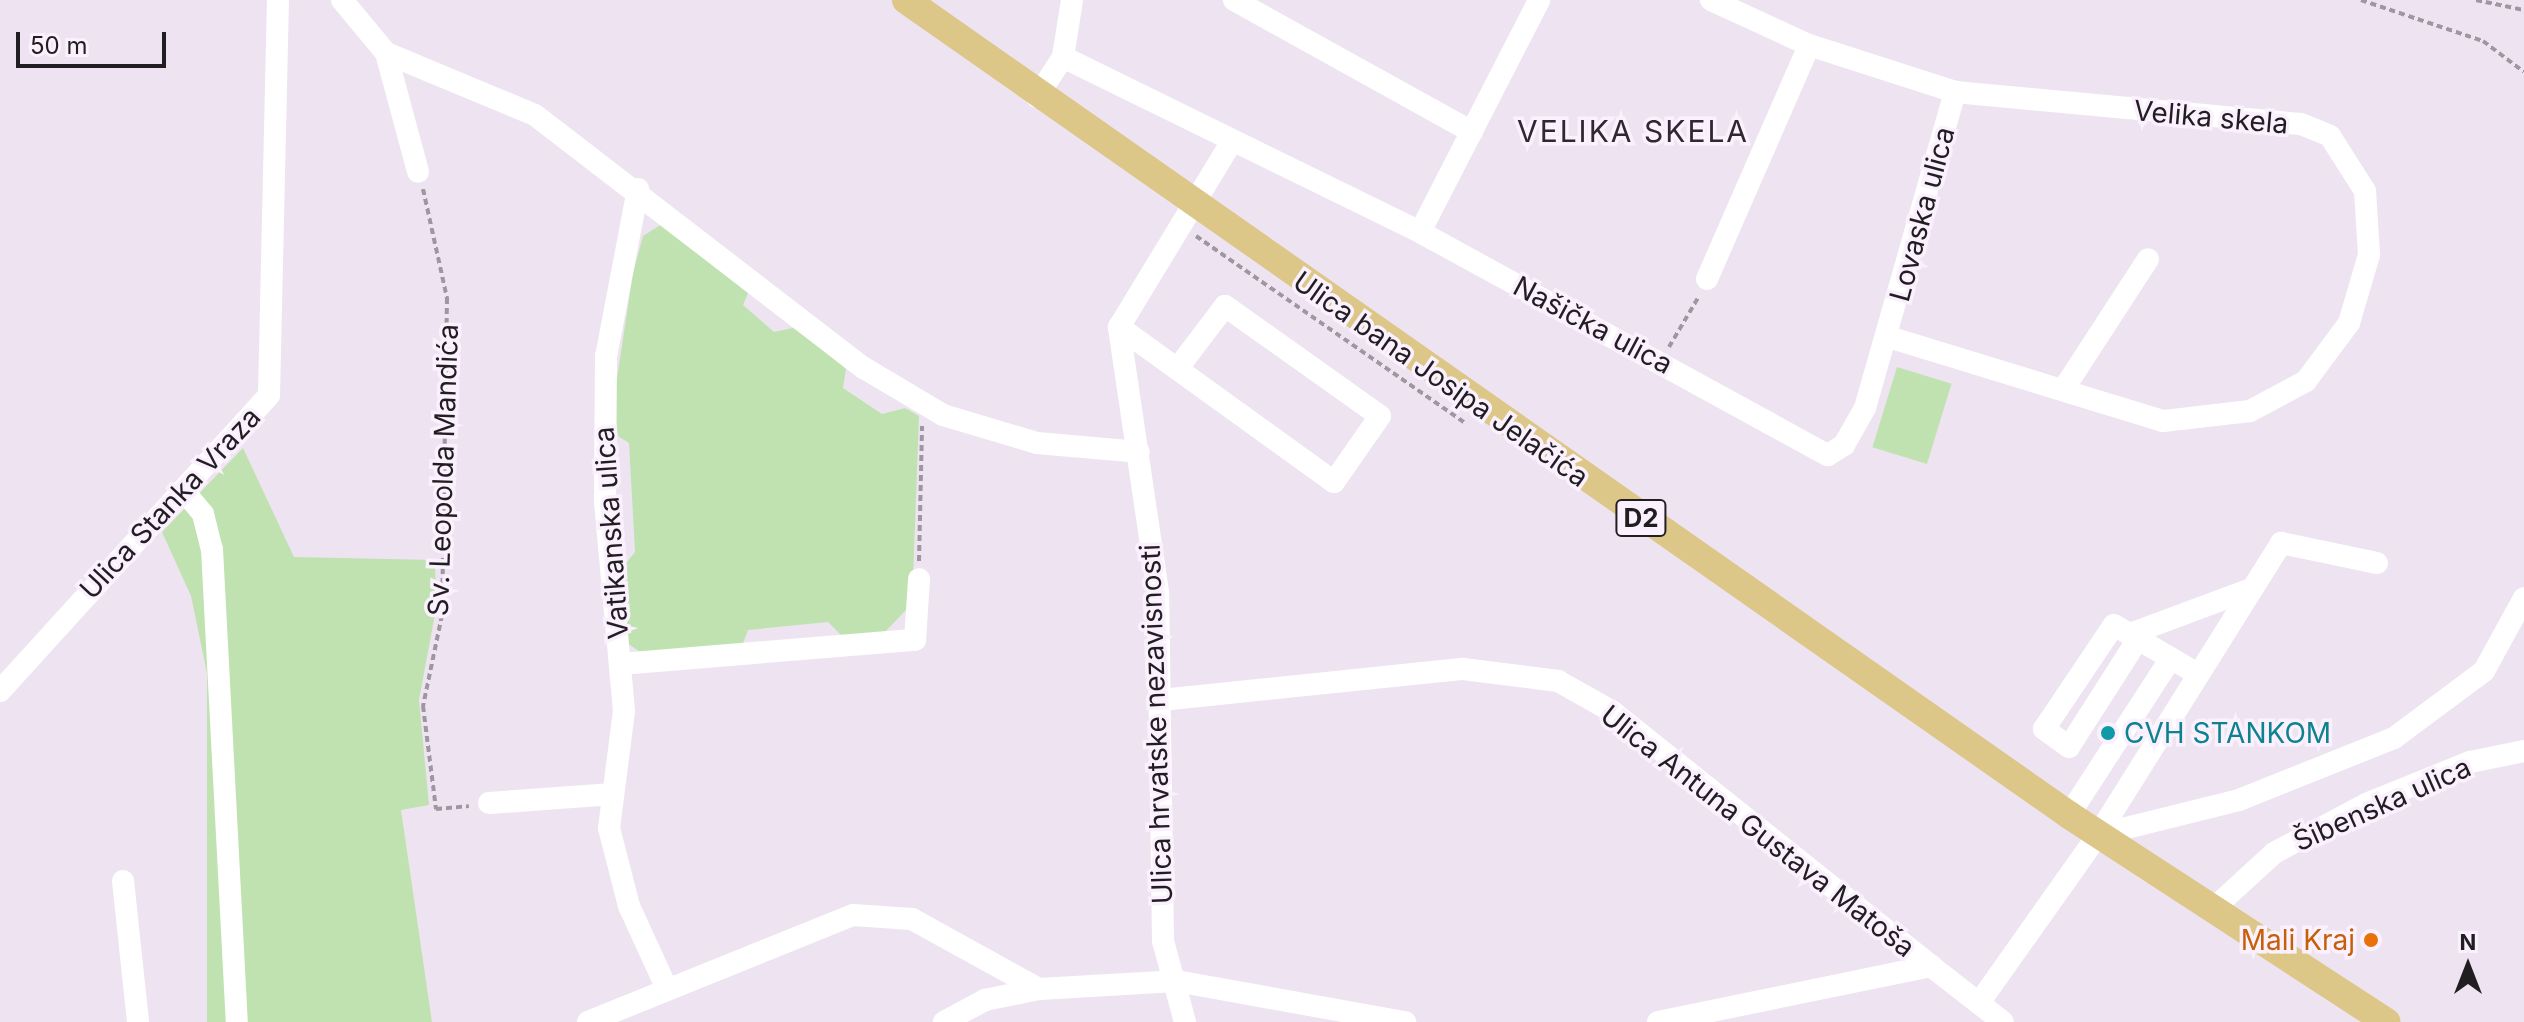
<!DOCTYPE html>
<html>
<head>
<meta charset="utf-8">
<style>
  body { margin:0 }
  #map { position:relative; width:2524px; height:1022px; overflow:hidden; background:#eee4f1; font-family:Inter,sans-serif }
  div>[style] { position:absolute }
  .green>* { inset:0; background:#c0e2b0; transform-origin:0 0 }
  .path>* { height:4px; margin-top:-2px; transform-origin:0; background:repeating-linear-gradient(90deg,#9e96a0 0 6px,transparent 0 10px) }
  .minor>* { height:22px; margin:-11px; padding:0 11px; transform-origin:11px; border-radius:11px; background:#fff }
  .major>* { height:28px; margin:-14px; padding:0 14px; transform-origin:14px; border-radius:14px; background:#dcc789 }
  .dots>* { width:22px; height:22px; translate:-50% -50%; box-sizing:border-box; border:4px solid #fbf1fe; border-radius:50% }
  span { translate:-50% -50%; white-space:nowrap; text-align:center; line-height:1.15; -webkit-text-stroke:7px #fbf1fe; paint-order:stroke }
  .shield-label span { padding:2px 6px; background:#fbf1fe; border:2px solid; border-radius:6px; -webkit-text-stroke-width:0 }
  .shield-label { font-size:26px; color:#211e22; font-weight:700 }
  .street-label { font-size:28px; color:#211e22 }
  .culture-label { font-size:28px; color:#0d838f }
  .left { translate:0 -50%; text-align:left }
  .food-label { font-size:28px; color:#c56008 }
  .right { translate:-100% -50%; text-align:right }
  .neighbourhood-label { font-size:30px; color:#2f2731; letter-spacing:2px }
  .north { position:absolute; left:2428px; top:926px; width:80px; height:80px; -webkit-text-stroke:6px #fbf1fe; paint-order:stroke; rotate:0deg; font-size:22px; font-weight:700; line-height:32px; text-align:center; color:#211e22 }
  .north::after { content:''; display:block; margin:auto; width:28px; height:36px; background:#211e22; clip-path:polygon(50% 0,100% 100%,50% 72%,0 100%) }
  .scale { position:absolute; left:16px; top:32px; width:150px; height:36px; box-sizing:border-box; border:4px solid #211e22; border-top:0; padding-left:10px; font-size:24px; line-height:28px; white-space:nowrap; color:#211e22; -webkit-text-stroke:6px #fbf1fe; paint-order:stroke }
</style>
</head>
<body>
<div id="map">
  <div class="green">
    <i style="clip-path:polygon(662px 224px,748px 293px,743px 305px,774px 332px,797px 327px,846px 369px,843px 388px,882px 414px,905px 408px,919px 416px,913px 579px,908px 608px,884px 633px,845px 639px,828px 622px,748px 630px,742px 646px,646px 656px,627px 643px,619px 572px,635px 552px,629px 443px,613px 433px,611px 418px,633px 273px,643px 236px)"></i>
    <i style="left:1897px;top:367px;width:57px;height:84px;rotate:17deg"></i>
    <i style="clip-path:polygon(243px 448px,294px 557px,435px 560px,436px 609px,419px 700px,429px 805px,401px 810px,432px 1022px,207px 1022px,207px 673px,191px 596px,162px 532px)"></i>
  </div>
  <div class="path">
    <i style="left:2361px;top:0;width:129px;rotate:18.6deg"></i>
    <i style="left:2483px;top:41px;width:51px;rotate:37.1deg"></i>
    <i style="left:2476px;top:0;width:49px;rotate:11.8deg"></i>
    <i style="left:423px;top:189px;width:112px;rotate:77.6deg"></i>
    <i style="left:447px;top:298px;width:317px;rotate:90.9deg"></i>
    <i style="left:442px;top:615px;width:93px;rotate:101.8deg"></i>
    <i style="left:423px;top:706px;width:104px;rotate:82.8deg"></i>
    <i style="left:436px;top:809px;width:33px;rotate:-5deg"></i>
    <i style="left:1196px;top:236px;width:328px;rotate:34.8deg"></i>
    <i style="left:1669px;top:347px;width:59px;rotate:-59.5deg"></i>
    <i style="left:919px;top:561px;width:135px;rotate:-88.7deg"></i>
  </div>
  <div class="minor">
    <i style="left:342px;top:0;width:69px;rotate:50.3deg"></i>
    <i style="left:386px;top:53px;width:161px;rotate:22.6deg"></i>
    <i style="left:535px;top:115px;width:415px;rotate:37.6deg"></i>
    <i style="left:864px;top:368px;width:92px;rotate:30.7deg"></i>
    <i style="left:943px;top:415px;width:98px;rotate:16.6deg"></i>
    <i style="left:1037px;top:443px;width:102px;rotate:5deg"></i>
    <i style="left:1234px;top:0;width:272px;rotate:29deg"></i>
    <i style="left:1711px;top:0;width:108px;rotate:24.7deg"></i>
    <i style="left:1809px;top:45px;width:153px;rotate:17.8deg"></i>
    <i style="left:1955px;top:92px;width:347px;rotate:5.3deg"></i>
    <i style="left:2301px;top:124px;width:31px;rotate:22deg"></i>
    <i style="left:2330px;top:136px;width:65px;rotate:57.5deg"></i>
    <i style="left:2365px;top:191px;width:64px;rotate:86.4deg"></i>
    <i style="left:2369px;top:255px;width:71px;rotate:106.4deg"></i>
    <i style="left:2349px;top:323px;width:72px;rotate:126.6deg"></i>
    <i style="left:2306px;top:381px;width:64px;rotate:151.8deg"></i>
    <i style="left:2250px;top:411px;width:88px;rotate:173.4deg"></i>
    <i style="left:2163px;top:421px;width:287px;rotate:-163deg"></i>
    <i style="left:386px;top:53px;width:123px;rotate:74.9deg"></i>
    <i style="left:1063px;top:57px;width:398px;rotate:26.1deg"></i>
    <i style="left:1420px;top:232px;width:465px;rotate:28.7deg"></i>
    <i style="left:1828px;top:455px;width:19px;rotate:-32deg"></i>
    <i style="left:1844px;top:445px;width:43px;rotate:-60.4deg"></i>
    <i style="left:1865px;top:408px;width:329px;rotate:-74.1deg"></i>
    <i style="left:1037px;top:97px;width:48px;rotate:-57deg"></i>
    <i style="left:1063px;top:57px;width:58px;rotate:-81deg"></i>
    <i style="left:638px;top:189px;width:170px;rotate:100.8deg"></i>
    <i style="left:606px;top:356px;width:146px;rotate:90.4deg"></i>
    <i style="left:605px;top:502px;width:210px;rotate:84.8deg"></i>
    <i style="left:624px;top:711px;width:118px;rotate:97.3deg"></i>
    <i style="left:609px;top:828px;width:81px;rotate:75.6deg"></i>
    <i style="left:629px;top:906px;width:91px;rotate:65.4deg"></i>
    <i style="left:1420px;top:232px;width:261px;rotate:-62.8deg"></i>
    <i style="left:1707px;top:279px;width:255px;rotate:-66.4deg"></i>
    <i style="left:1119px;top:327px;width:265px;rotate:35.8deg"></i>
    <i style="left:1334px;top:482px;width:80px;rotate:-55.1deg"></i>
    <i style="left:1380px;top:416px;width:190px;rotate:-144.6deg"></i>
    <i style="left:1225px;top:306px;width:79px;rotate:127.3deg"></i>
    <i style="left:2063px;top:390px;width:156px;rotate:-57deg"></i>
    <i style="left:183px;top:490px;width:31px;rotate:50deg"></i>
    <i style="left:203px;top:514px;width:36px;rotate:76deg"></i>
    <i style="left:212px;top:549px;width:474px;rotate:87deg"></i>
    <i style="left:2130px;top:634px;width:129px;rotate:-20.4deg"></i>
    <i style="left:2138px;top:639px;width:128px;rotate:122.6deg"></i>
    <i style="left:2069px;top:747px;width:31px;rotate:-144deg"></i>
    <i style="left:2044px;top:729px;width:125px;rotate:-56.1deg"></i>
    <i style="left:2114px;top:625px;width:97px;rotate:30.3deg"></i>
    <i style="left:620px;top:664px;width:296px;rotate:-4.7deg"></i>
    <i style="left:915px;top:640px;width:61px;rotate:-86.2deg"></i>
    <i style="left:0;top:691px;width:400px;rotate:-47.7deg"></i>
    <i style="left:269px;top:395px;width:395px;rotate:-88.7deg"></i>
    <i style="left:1161px;top:700px;width:304px;rotate:-5.9deg"></i>
    <i style="left:1463px;top:669px;width:96px;rotate:7.2deg"></i>
    <i style="left:1558px;top:681px;width:63px;rotate:29.4deg"></i>
    <i style="left:1613px;top:712px;width:407px;rotate:38.6deg"></i>
    <i style="left:489px;top:803px;width:124px;rotate:-4.2deg"></i>
    <i style="left:2069px;top:815px;width:187px;rotate:-57deg"></i>
    <i style="left:2098px;top:835px;width:145px;rotate:-13.9deg"></i>
    <i style="left:2239px;top:800px;width:167px;rotate:-21.8deg"></i>
    <i style="left:2394px;top:738px;width:112px;rotate:-36.7deg"></i>
    <i style="left:2484px;top:671px;width:83px;rotate:-61.3deg"></i>
    <i style="left:123px;top:881px;width:142px;rotate:83.9deg"></i>
    <i style="left:2214px;top:908px;width:81px;rotate:-42.5deg"></i>
    <i style="left:2274px;top:853px;width:104px;rotate:-28deg"></i>
    <i style="left:2366px;top:804px;width:112px;rotate:-22deg"></i>
    <i style="left:2470px;top:762px;width:55px;rotate:-11.5deg"></i>
    <i style="left:1979px;top:1003px;width:206px;rotate:-54.7deg"></i>
    <i style="left:2098px;top:835px;width:345px;rotate:-57.9deg"></i>
    <i style="left:2281px;top:543px;width:98px;rotate:11.8deg"></i>
    <i style="left:588px;top:1022px;width:286px;rotate:-22deg"></i>
    <i style="left:853px;top:915px;width:59px;rotate:3.9deg"></i>
    <i style="left:912px;top:919px;width:145px;rotate:28.9deg"></i>
    <i style="left:944px;top:1022px;width:47px;rotate:-28.2deg"></i>
    <i style="left:985px;top:1000px;width:55px;rotate:-11.5deg"></i>
    <i style="left:1039px;top:989px;width:137px;rotate:-3.3deg"></i>
    <i style="left:1176px;top:981px;width:233px;rotate:10.2deg"></i>
    <i style="left:1185px;top:1022px;width:84px;rotate:-105.2deg"></i>
    <i style="left:1163px;top:941px;width:349px;rotate:-90.8deg"></i>
    <i style="left:1158px;top:592px;width:268px;rotate:-98.4deg"></i>
    <i style="left:1119px;top:327px;width:218px;rotate:-58.7deg"></i>
    <i style="left:1658px;top:1022px;width:279px;rotate:-11.6deg"></i>
    <i style="left:1931px;top:966px;width:91px;rotate:37.9deg"></i>
  </div>
  <div class="major">
    <i style="left:906px;top:0;width:1420px;rotate:35.02deg"></i>
    <i style="left:2069px;top:815px;width:379px;rotate:33.1deg"></i>
  </div>
  <div class="dots">
    <i style="left:2108px;top:733px;background:#0f9aa8"></i>
    <i style="left:2371px;top:940px;background:#e8710a"></i>
  </div>
  <div class="shield-label">
    <span style="left:1641px;top:518px">D2</span>
  </div>
  <div class="street-label">
    <span style="left:2211px;top:117px;rotate:5deg">Velika skela</span>
    <span style="left:1922px;top:214px;rotate:-75deg">Lovaska ulica</span>
    <span style="left:1593px;top:325px;rotate:28deg">Našička ulica</span>
    <span style="left:1441px;top:379px;rotate:35deg">Ulica bana Josipa Jelačića</span>
    <span style="left:443px;top:470px;rotate:-88deg">Sv. Leopolda Mandića</span>
    <span style="left:170px;top:503px;rotate:-47deg">Ulica Stanka Vraza</span>
    <span style="left:611px;top:533px;rotate:-94deg">Vatikanska ulica</span>
    <span style="left:1156px;top:724px;rotate:-92deg">Ulica hrvatske nezavisnosti</span>
    <span style="left:2382px;top:804px;rotate:-24deg">Šibenska ulica</span>
    <span style="left:1758px;top:831px;rotate:38deg">Ulica Antuna Gustava Matoša</span>
  </div>
  <div class="culture-label">
    <span class="left" style="left:2124px;top:733px">CVH STANKOM</span>
  </div>
  <div class="food-label">
    <span class="right" style="left:2355px;top:940px">Mali Kraj</span>
  </div>
  <div class="neighbourhood-label">
    <span style="left:1633px;top:131px">VELIKA SKELA</span>
  </div>
  <div class="north">N</div>
  <div class="scale">50 m</div>
</div>
</body>
</html>
